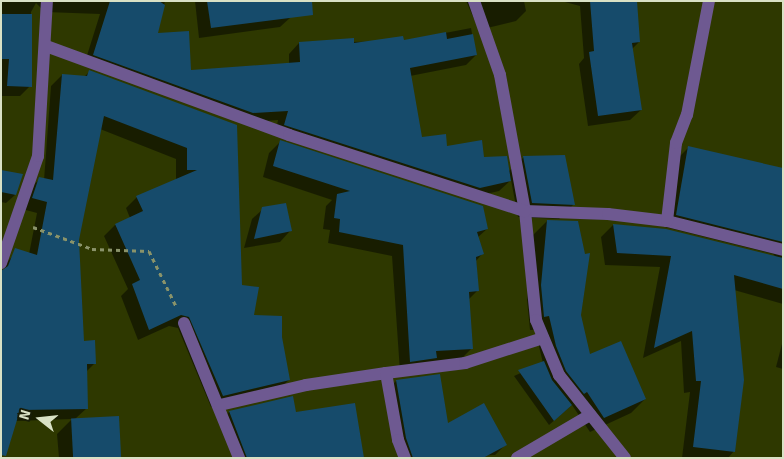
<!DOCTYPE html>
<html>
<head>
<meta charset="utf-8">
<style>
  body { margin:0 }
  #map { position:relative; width:784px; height:459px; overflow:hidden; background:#2e3800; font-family:Signika,sans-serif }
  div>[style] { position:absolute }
  .shadow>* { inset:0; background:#0007 }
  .building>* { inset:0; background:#164b6b; transform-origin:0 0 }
  .path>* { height:3px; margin-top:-1.5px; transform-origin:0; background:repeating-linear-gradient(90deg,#8a936a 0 4px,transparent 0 8px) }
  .lane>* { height:12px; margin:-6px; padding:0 6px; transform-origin:6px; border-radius:6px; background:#6e5991 }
  .street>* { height:12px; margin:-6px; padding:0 6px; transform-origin:6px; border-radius:6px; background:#6e5991 }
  span { translate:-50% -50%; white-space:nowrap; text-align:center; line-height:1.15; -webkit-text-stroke:4px #181d07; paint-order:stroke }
  .frame { position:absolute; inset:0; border:2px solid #d9e1c5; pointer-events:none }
  .north { position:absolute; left:15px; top:394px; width:50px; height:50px; -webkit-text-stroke:4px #181d07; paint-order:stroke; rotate:286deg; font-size:14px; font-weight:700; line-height:20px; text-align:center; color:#d9e1c5 }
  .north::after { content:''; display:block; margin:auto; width:18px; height:22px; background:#d9e1c5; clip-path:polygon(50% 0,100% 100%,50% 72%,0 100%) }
</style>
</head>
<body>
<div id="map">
  <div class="shadow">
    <i style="clip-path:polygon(1px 1px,165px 1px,157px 34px,190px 71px,289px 64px,289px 54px,299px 43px,403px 41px,471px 28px,476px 55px,466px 65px,410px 76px,421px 138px,483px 158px,508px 172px,524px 157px,574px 204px,559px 219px,518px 217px,511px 180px,499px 191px,469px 198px,275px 135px,278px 120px,242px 123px,84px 65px,100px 14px,45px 12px,36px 3px,31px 12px,30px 86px,20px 96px,1px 96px)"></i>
    <i style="clip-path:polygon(195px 1px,288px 1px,291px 17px,280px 27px,199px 38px)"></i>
    <i style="clip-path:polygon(466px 1px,524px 1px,526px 11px,516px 21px,479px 30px)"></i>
    <i style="clip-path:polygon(561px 1px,635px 1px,639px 42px,632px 49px,641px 110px,630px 120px,588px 126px,579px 64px,584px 58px,580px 6px)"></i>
    <i style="clip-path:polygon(89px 72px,236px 126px,241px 286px,253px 317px,280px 337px,289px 380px,277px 391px,211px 407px,178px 328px,169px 326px,138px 340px,121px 296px,128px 289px,104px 236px,115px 225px,130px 218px,126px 208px,137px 197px,176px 180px,176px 159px,100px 129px,78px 240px,83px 342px,94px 364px,86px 372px,87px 408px,75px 419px,120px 458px,59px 458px,57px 434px,72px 419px,16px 421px,1px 282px,7px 262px,18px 251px,29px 254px,37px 213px,22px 209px,28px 190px,40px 179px,44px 180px,51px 86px,62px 75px,84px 77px)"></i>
    <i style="clip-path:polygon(280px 142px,487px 229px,477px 238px,482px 254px,476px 261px,478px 290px,468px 300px,472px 348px,461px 359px,400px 372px,392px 256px,328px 243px,330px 230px,323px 229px,326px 206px,332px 200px,263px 177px,269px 153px)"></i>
    <i style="clip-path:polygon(688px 148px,783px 170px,783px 304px,734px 290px,734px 451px,728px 458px,682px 458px,690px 392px,684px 393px,681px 341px,643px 358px,660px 267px,605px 265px,601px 237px,613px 225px,777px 258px,773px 254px,665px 227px,676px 160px)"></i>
    <i style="clip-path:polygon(1px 171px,15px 195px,6px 203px,1px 202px)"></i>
    <i style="clip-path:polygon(263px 209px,290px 231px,280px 242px,244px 248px,252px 219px)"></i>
    <i style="clip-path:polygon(547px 221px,580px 315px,589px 356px,645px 399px,631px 413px,590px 432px,572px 405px,549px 425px,514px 376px,543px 363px,535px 330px,530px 330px,527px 300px,533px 235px)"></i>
    <i style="clip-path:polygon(783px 340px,783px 369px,776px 367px)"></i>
    <i style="clip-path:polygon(439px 376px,447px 425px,505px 445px,495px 455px,399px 458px,386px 392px,396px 381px)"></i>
    <i style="clip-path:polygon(292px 398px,295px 414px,362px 458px,234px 458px,219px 422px,229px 412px)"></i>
  </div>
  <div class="building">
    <i style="clip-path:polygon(110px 1px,159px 1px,165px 5px,158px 33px,189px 31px,191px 70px,300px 62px,299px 42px,354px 38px,354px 43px,403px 36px,404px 40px,446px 32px,447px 39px,473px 34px,477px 55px,410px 68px,422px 137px,446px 134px,447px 146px,482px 140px,484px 157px,507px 156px,511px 181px,480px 188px,284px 125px,288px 111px,253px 113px,93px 55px)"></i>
    <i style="clip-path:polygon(207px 1px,312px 1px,313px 15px,211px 28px)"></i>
    <i style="clip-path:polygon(590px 1px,637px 1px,640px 42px,632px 43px,642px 110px,598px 116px,589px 52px,594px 51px)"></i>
    <i style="clip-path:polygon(1px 14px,32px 14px,32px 87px,7px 86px,9px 59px,1px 59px)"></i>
    <i style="clip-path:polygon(89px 70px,237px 125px,242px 285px,259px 287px,254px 315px,282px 316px,282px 337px,290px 380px,223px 396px,189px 317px,181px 315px,149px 330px,132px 284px,140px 280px,115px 224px,143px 211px,136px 196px,197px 170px,187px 170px,187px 148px,104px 116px,79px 240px,84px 341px,95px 340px,96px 364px,87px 364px,88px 409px,20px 410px,6px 456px,1px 455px,1px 271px,8px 266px,15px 248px,37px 255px,47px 202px,32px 198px,39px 177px,53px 180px,62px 74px,87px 76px)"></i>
    <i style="clip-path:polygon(280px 140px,483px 206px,488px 229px,477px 232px,484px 254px,476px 257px,479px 291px,469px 292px,473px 349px,436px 351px,437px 358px,410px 362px,403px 245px,339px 232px,340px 219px,334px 218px,337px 194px,350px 191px,273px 166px)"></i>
    <i style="clip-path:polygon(688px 146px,783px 168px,783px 242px,676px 215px)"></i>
    <i style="clip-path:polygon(565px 155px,575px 205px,532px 203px,523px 156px)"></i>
    <i style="clip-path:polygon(1px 170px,23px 174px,16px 195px,1px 192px)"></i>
    <i style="clip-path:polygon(286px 203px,292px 231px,254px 239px,262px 207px)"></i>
    <i style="clip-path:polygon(547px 220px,578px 221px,585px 254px,590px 253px,581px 315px,590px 354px,621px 341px,646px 399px,604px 418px,587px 392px,584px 394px,566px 371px,556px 346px,549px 316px,544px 317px,541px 285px)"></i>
    <i style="clip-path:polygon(613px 224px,666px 229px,783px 258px,783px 289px,734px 275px,744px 380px,735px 452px,693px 447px,701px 381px,696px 381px,692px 331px,654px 348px,671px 256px,617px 253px)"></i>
    <i style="clip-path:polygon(544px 361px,552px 380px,572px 405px,554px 421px,518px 370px)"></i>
    <i style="clip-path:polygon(440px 374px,448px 423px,484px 403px,507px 445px,483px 458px,413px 458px,406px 438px,396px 380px)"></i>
    <i style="clip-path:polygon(293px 396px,296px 412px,355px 403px,364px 458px,247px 458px,229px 411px)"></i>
    <i style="left:119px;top:416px;width:42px;height:48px;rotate:87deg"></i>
  </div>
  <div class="path">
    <i style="left:33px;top:227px;width:63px;rotate:20.4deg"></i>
    <i style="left:92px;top:249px;width:57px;rotate:2deg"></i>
    <i style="left:149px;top:251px;width:61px;rotate:63.9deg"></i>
  </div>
  <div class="lane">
    <i style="left:525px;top:211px;width:83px;rotate:2.1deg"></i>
    <i style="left:608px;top:214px;width:59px;rotate:6.8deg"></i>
    <i style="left:667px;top:221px;width:120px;rotate:14deg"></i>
    <i style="left:667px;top:221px;width:79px;rotate:-83.4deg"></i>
    <i style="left:676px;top:143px;width:30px;rotate:-69deg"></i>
    <i style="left:687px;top:115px;width:116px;rotate:-79.1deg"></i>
    <i style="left:386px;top:373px;width:80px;rotate:-7.2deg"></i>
    <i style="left:465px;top:363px;width:82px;rotate:-17.8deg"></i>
  </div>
  <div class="street">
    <i style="left:474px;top:1px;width:78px;rotate:70.6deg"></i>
    <i style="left:500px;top:75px;width:138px;rotate:79.6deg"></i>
    <i style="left:525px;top:211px;width:110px;rotate:84.2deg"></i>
    <i style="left:536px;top:320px;width:60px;rotate:67.3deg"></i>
    <i style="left:559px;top:375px;width:106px;rotate:51.5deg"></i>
    <i style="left:46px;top:46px;width:259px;rotate:20.1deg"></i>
    <i style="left:289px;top:135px;width:248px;rotate:17.9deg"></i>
    <i style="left:1px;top:263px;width:113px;rotate:-70.9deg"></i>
    <i style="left:38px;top:156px;width:155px;rotate:-86.7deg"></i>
    <i style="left:184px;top:323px;width:146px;rotate:67.8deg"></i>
    <i style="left:220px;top:405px;width:88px;rotate:-13.1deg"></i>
    <i style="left:306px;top:385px;width:81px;rotate:-8.5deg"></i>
    <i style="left:386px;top:373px;width:68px;rotate:79.8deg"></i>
    <i style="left:398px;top:440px;width:19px;rotate:69deg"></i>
    <i style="left:517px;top:458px;width:85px;rotate:-30.5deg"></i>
  </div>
  <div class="frame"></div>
  <div class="north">N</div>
</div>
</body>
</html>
